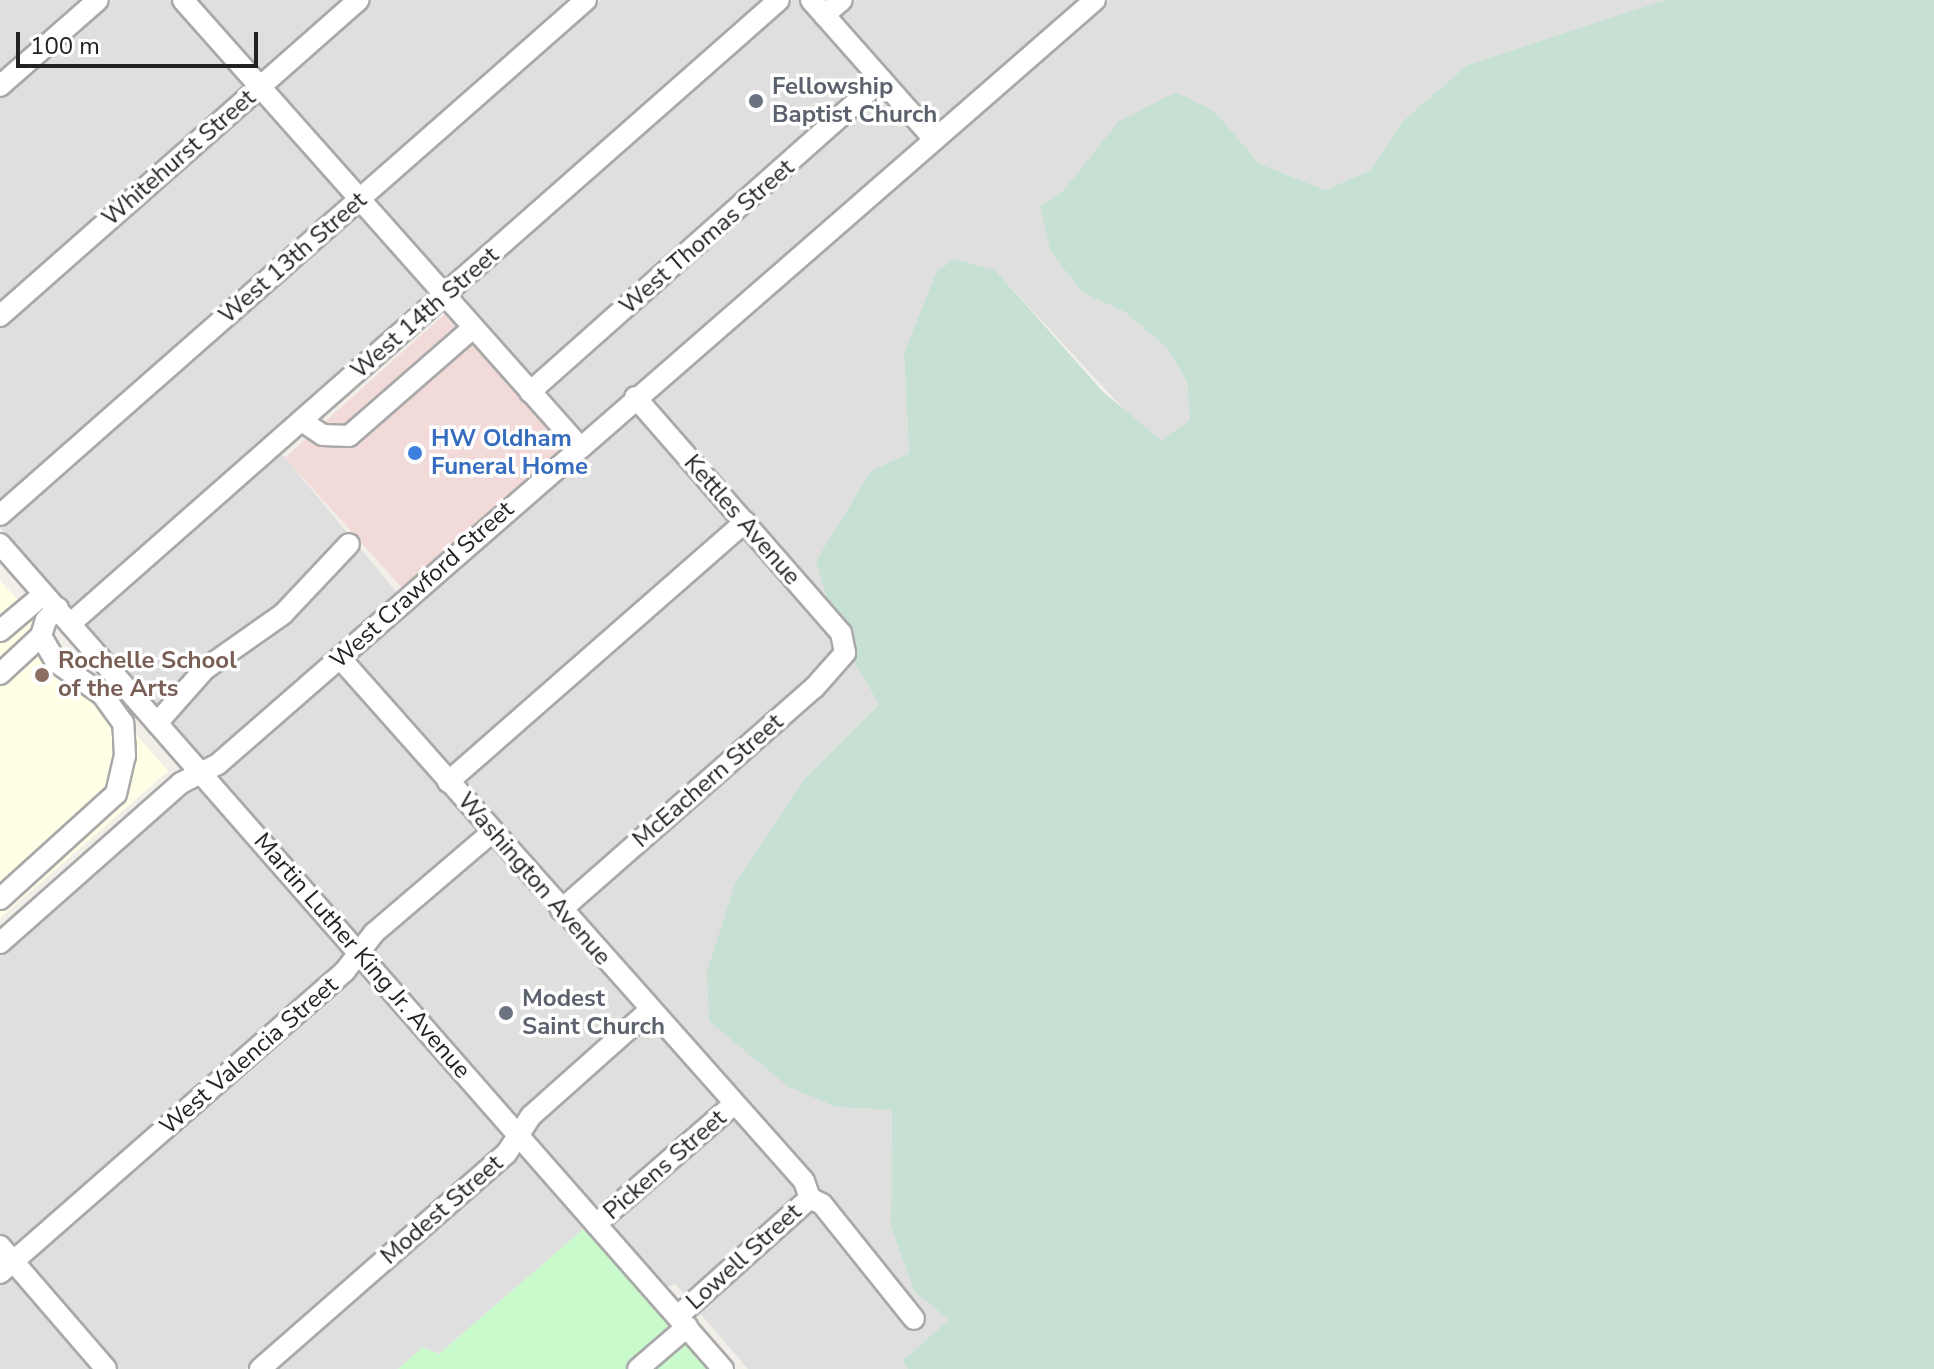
<!DOCTYPE html>
<html>
<head>
<meta charset="utf-8">
<style>
  body { margin:0 }
  #map { position:relative; width:1934px; height:1369px; overflow:hidden; background:#f2efe9; font-family:"Nunito Sans",sans-serif }
  div>[style] { position:absolute }
  .residential>* { inset:0; background:#e0dfdf; transform-origin:0 0 }
  .commercial>* { inset:0; background:#f2dad9; transform-origin:0 0 }
  .education>* { inset:0; background:#ffffe5 }
  .wetland>* { inset:0; background:#c6e0d4 }
  .park>* { inset:0; background:#c8facc }
  .roads { filter:drop-shadow(2px 0 #a9a9a9) drop-shadow(-2px 0 #a9a9a9) drop-shadow(0 2px #a9a9a9) drop-shadow(0 -2px #a9a9a9) }
  .minor>* { height:20px; margin:-10px; padding:0 10px; transform-origin:10px; border-radius:10px; background:#fff }
  .dots>* { width:22px; height:22px; translate:-50% -50%; box-sizing:border-box; border:4px solid #fff; border-radius:50% }
  span { translate:-50% -50%; white-space:nowrap; text-align:center; line-height:1.15; -webkit-text-stroke:7px #fff; paint-order:stroke }
  .worship-label { font-size:24px; color:#5b616d; font-weight:700 }
  .left { translate:0 -50%; text-align:left }
  .street-label { font-size:24px; color:#222 }
  .shop-label { font-size:24px; color:#366cbe; font-weight:700 }
  .education-label { font-size:24px; color:#785e54; font-weight:700 }
  .scale { position:absolute; left:16px; top:32px; width:242px; height:36px; box-sizing:border-box; border:4px solid #222; border-top:0; padding-left:10px; font-size:24px; line-height:28px; white-space:nowrap; color:#222; -webkit-text-stroke:6px #fff; paint-order:stroke }
</style>
</head>
<body>
<div id="map">
  <div class="residential">
    <i style="clip-path:polygon(0 0,84px 0,0 74px)"></i>
    <i style="clip-path:polygon(112px 0,172px 0,248px 85px,0 303px,0 99px)"></i>
    <i style="clip-path:polygon(195px 0,343px 0,260px 74px)"></i>
    <i style="clip-path:polygon(372px 0,572px 0,359px 187px,272px 88px)"></i>
    <i style="clip-path:polygon(601px 0,765px 0,444px 284px,372px 202px)"></i>
    <i style="clip-path:polygon(793px 0,800px 0,870px 79px,530px 380px,457px 298px)"></i>
    <i style="clip-path:polygon(856px 0,1081px 0,934px 127px,837px 17px)"></i>
    <i style="clip-path:polygon(1109px 0,1665px 0,1467px 65px,1402px 122px,1371px 170px,1325px 190px,1260px 164px,1214px 111px,1119px 122px,1064px 190px,1040px 206px,1083px 293px,1125px 312px,1168px 349px,1187px 382px,1190px 420px,1161px 440px,1131px 417px,996px 271px,904px 352px,909px 453px,871px 471px,830px 608px,647px 398px)"></i>
    <i style="left:882px;top:93px;width:59px;height:453px;rotate:48deg"></i>
    <i style="clip-path:polygon(260px 99px,347px 198px,0 503px,0 328px)"></i>
    <i style="left:359px;top:212px;width:111px;height:478px;rotate:49deg"></i>
    <i style="left:635px;top:409px;width:148px;height:377px;rotate:49deg"></i>
    <i style="clip-path:polygon(281px 453px,347px 532px,277px 607px,200px 662px,156px 709px,83px 626px)"></i>
    <i style="clip-path:polygon(745px 535px,834px 637px,832px 659px,561px 897px,461px 784px)"></i>
    <i style="clip-path:polygon(359px 547px,398px 594px,202px 761px,169px 724px,211px 676px,289px 621px)"></i>
    <i style="clip-path:polygon(852px 659px,879px 704px,802px 782px,837px 1107px,893px 1110px,891px 1227px,914px 1291px,949px 1320px,902px 1361px,908px 1369px,748px 1369px,698px 1311px,812px 1208px,913px 1331px,926px 1321px,828px 1199px,573px 911px,821px 695px)"></i>
    <i style="left:340px;top:670px;width:213px;height:164px;rotate:49deg"></i>
    <i style="clip-path:polygon(199px 784px,348px 953px,13px 1249px,0 1234px,0 956px)"></i>
    <i style="left:491px;top:845px;width:220px;height:162px;rotate:48deg"></i>
    <i style="clip-path:polygon(360px 967px,507px 1134px,499px 1148px,246px 1369px,117px 1369px,25px 1263px)"></i>
    <i style="left:650px;top:1023px;width:107px;height:164px;rotate:49deg"></i>
    <i style="clip-path:polygon(733px 1118px,800px 1194px,686px 1296px,675px 1284px,664px 1288px,609px 1226px)"></i>
    <i style="clip-path:polygon(520px 1149px,587px 1226px,439px 1354px,423px 1347px,398px 1369px,274px 1369px)"></i>
    <i style="clip-path:polygon(13px 1274px,95px 1369px,0 1369px,0 1285px)"></i>
  </div>
  <div class="commercial">
    <i style="left:447px;top:312px;width:178px;height:218px;rotate:48deg"></i>
  </div>
  <div class="education">
    <i style="clip-path:polygon(0 580px,168px 771px,0 918px)"></i>
  </div>
  <div class="wetland">
    <i style="clip-path:polygon(1665px 0,1934px 0,1934px 1369px,908px 1369px,902px 1361px,949px 1320px,914px 1291px,891px 1227px,892px 1110px,837px 1107px,789px 1087px,709px 1021px,707px 971px,735px 884px,802px 782px,879px 704px,852px 659px,855px 639px,830px 608px,816px 561px,871px 471px,909px 453px,904px 353px,937px 271px,955px 259px,996px 271px,1103px 392px,1161px 440px,1190px 420px,1187px 382px,1168px 349px,1125px 312px,1083px 293px,1051px 252px,1040px 206px,1064px 190px,1118px 122px,1176px 92px,1214px 111px,1260px 164px,1325px 190px,1371px 170px,1402px 122px,1467px 65px)"></i>
  </div>
  <div class="park">
    <i style="clip-path:polygon(587px 1226px,712px 1369px,398px 1369px,423px 1347px,439px 1354px)"></i>
  </div>
  <div class="roads">
    <div class="minor">
      <i style="left:183px;top:0;width:596px;rotate:48.4deg"></i>
      <i style="left:811px;top:0;width:186px;rotate:48.5deg"></i>
      <i style="left:824px;top:15px;width:23px;rotate:-40deg"></i>
      <i style="left:0;top:86px;width:130px;rotate:-41.3deg"></i>
      <i style="left:0;top:316px;width:478px;rotate:-41.4deg"></i>
      <i style="left:530px;top:392px;width:470px;rotate:-41.6deg"></i>
      <i style="left:302px;top:421px;width:25px;rotate:34deg"></i>
      <i style="left:323px;top:435px;width:26px;rotate:2deg"></i>
      <i style="left:349px;top:436px;width:164px;rotate:-41.1deg"></i>
      <i style="left:0;top:515px;width:780px;rotate:-41.31deg"></i>
      <i style="left:0;top:544px;width:1097px;rotate:48.77deg"></i>
      <i style="left:70px;top:624px;width:944px;rotate:-41.35deg"></i>
      <i style="left:0;top:631px;width:57px;rotate:-40.1deg"></i>
      <i style="left:340px;top:658px;width:699px;rotate:48.42deg"></i>
      <i style="left:804px;top:1181px;width:18px;rotate:71deg"></i>
      <i style="left:810px;top:1198px;width:13px;rotate:27deg"></i>
      <i style="left:822px;top:1204px;width:147px;rotate:51.3deg"></i>
      <i style="left:0;top:674px;width:56px;rotate:-42.8deg"></i>
      <i style="left:41px;top:636px;width:17px;rotate:-73deg"></i>
      <i style="left:46px;top:620px;width:17px;rotate:-45deg"></i>
      <i style="left:157px;top:723px;width:72px;rotate:-48.4deg"></i>
      <i style="left:205px;top:669px;width:95px;rotate:-35.2deg"></i>
      <i style="left:283px;top:614px;width:96px;rotate:-46.7deg"></i>
      <i style="left:448px;top:782px;width:395px;rotate:-41.2deg"></i>
      <i style="left:0;top:899px;width:156px;rotate:-42.2deg"></i>
      <i style="left:116px;top:794px;width:39px;rotate:-77deg"></i>
      <i style="left:125px;top:756px;width:33px;rotate:-93deg"></i>
      <i style="left:123px;top:723px;width:34px;rotate:-126deg"></i>
      <i style="left:103px;top:695px;width:57px;rotate:-144.9deg"></i>
      <i style="left:56px;top:662px;width:30px;rotate:-120deg"></i>
      <i style="left:561px;top:910px;width:337px;rotate:-41.3deg"></i>
      <i style="left:814px;top:688px;width:47px;rotate:-48.5deg"></i>
      <i style="left:845px;top:653px;width:20px;rotate:-101deg"></i>
      <i style="left:841px;top:633px;width:313px;rotate:-131.1deg"></i>
      <i style="left:0;top:943px;width:242px;rotate:-41.5deg"></i>
      <i style="left:181px;top:783px;width:42px;rotate:-27.2deg"></i>
      <i style="left:218px;top:764px;width:1163px;rotate:-41.06deg"></i>
      <i style="left:596px;top:1224px;width:181px;rotate:-41deg"></i>
      <i style="left:0;top:1246px;width:162px;rotate:49.2deg"></i>
      <i style="left:0;top:1273px;width:459px;rotate:-41.2deg"></i>
      <i style="left:345px;top:971px;width:48px;rotate:-52.7deg"></i>
      <i style="left:374px;top:933px;width:154px;rotate:-40.5deg"></i>
      <i style="left:678px;top:1316px;width:177px;rotate:-41.8deg"></i>
      <i style="left:260px;top:1369px;width:327px;rotate:-41.2deg"></i>
      <i style="left:506px;top:1154px;width:45px;rotate:-56.7deg"></i>
      <i style="left:531px;top:1116px;width:159px;rotate:-41.7deg"></i>
      <i style="left:638px;top:1369px;width:65px;rotate:-40.6deg"></i>
    </div>
  </div>
  <div class="dots">
    <i style="left:756px;top:101px;background:#6b7280"></i>
    <i style="left:415px;top:453px;background:#3f7fe0"></i>
    <i style="left:42px;top:675px;background:#8d6e63"></i>
    <i style="left:506px;top:1013px;background:#6b7280"></i>
  </div>
  <div class="worship-label">
    <span class="left" style="left:772px;top:101px">Fellowship<br>Baptist Church</span>
    <span class="left" style="left:522px;top:1013px">Modest<br>Saint Church</span>
  </div>
  <div class="street-label">
    <span style="left:179px;top:158px;rotate:-41deg">Whitehurst Street</span>
    <span style="left:707px;top:237px;rotate:-41deg">West Thomas Street</span>
    <span style="left:293px;top:258px;rotate:-41deg">West 13th Street</span>
    <span style="left:425px;top:313px;rotate:-41deg">West 14th Street</span>
    <span style="left:742px;top:520px;rotate:49deg">Kettles Avenue</span>
    <span style="left:422px;top:585px;rotate:-42deg">West Crawford Street</span>
    <span style="left:708px;top:781px;rotate:-41deg">McEachern Street</span>
    <span style="left:534px;top:879px;rotate:49deg">Washington Avenue</span>
    <span style="left:362px;top:956px;rotate:49deg">Martin Luther King Jr. Avenue</span>
    <span style="left:249px;top:1056px;rotate:-41deg">West Valencia Street</span>
    <span style="left:665px;top:1165px;rotate:-41deg">Pickens Street</span>
    <span style="left:442px;top:1210px;rotate:-41deg">Modest Street</span>
    <span style="left:744px;top:1257px;rotate:-42deg">Lowell Street</span>
  </div>
  <div class="shop-label">
    <span class="left" style="left:431px;top:453px">HW Oldham<br>Funeral Home</span>
  </div>
  <div class="education-label">
    <span class="left" style="left:58px;top:675px">Rochelle School<br>of the Arts</span>
  </div>
  <div class="scale">100 m</div>
</div>
</body>
</html>
